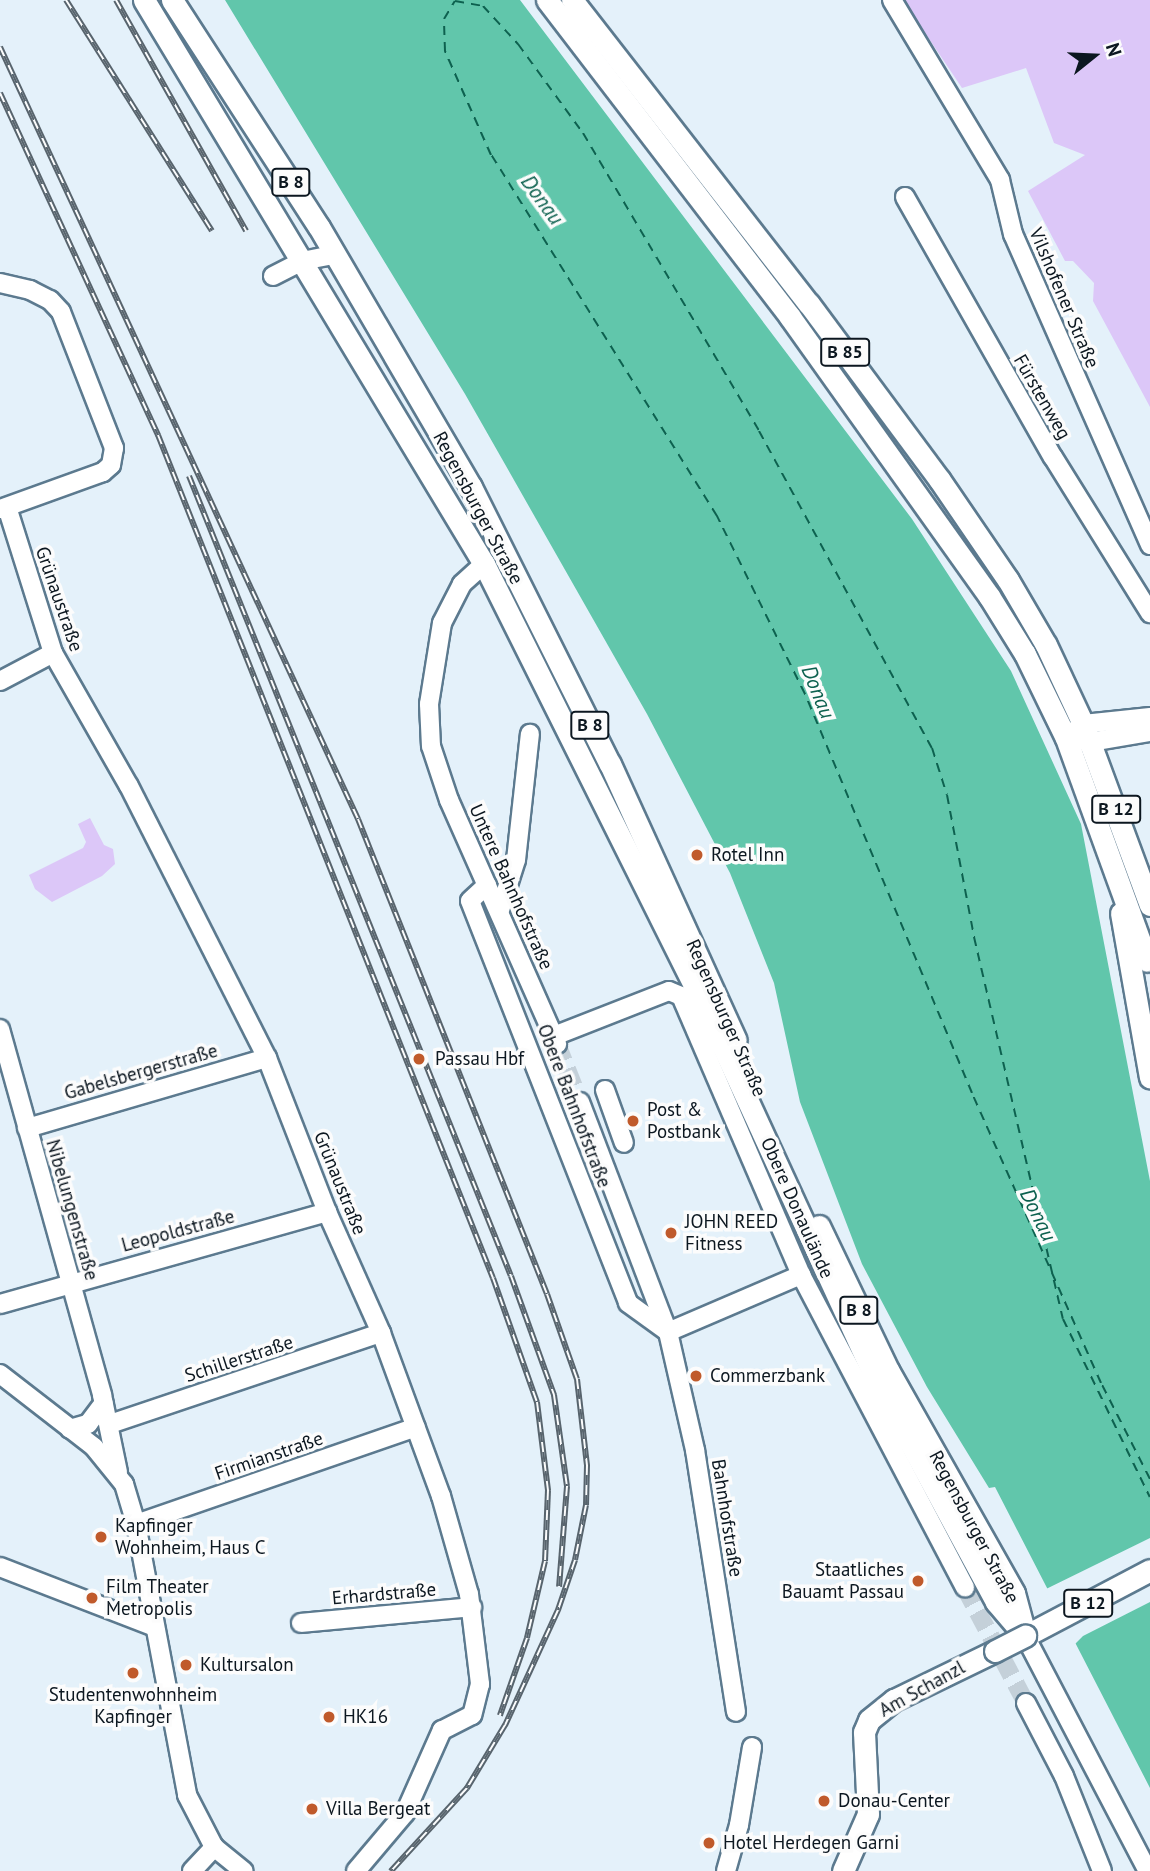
<!DOCTYPE html>
<html>
<head>
<meta charset="utf-8">
<style>
  body { margin:0 }
  #map { position:relative; width:1150px; height:1871px; overflow:hidden; background:#e4f1fa; font-family:"PT Sans",sans-serif }
  div>[style] { position:absolute }
  .green>* { inset:0; background:#dcc7f8 }
  .water>* { inset:0; background:#61c6ab }
  .pier>* { inset:0; background:#e4f1fa }
  .ferry>* { height:2px; margin-top:-1px; transform-origin:0; background:repeating-linear-gradient(90deg,#0d614f 0 9px,transparent 0 16px) }
  .minor-tunnel>* { height:18px; margin-top:-9px; transform-origin:0; background:repeating-linear-gradient(90deg,#c4d0d9 0 18px,transparent 0 27px) }
  .roads { filter:drop-shadow(2px 0 #5c7a8f) drop-shadow(-2px 0 #5c7a8f) drop-shadow(0 2px #5c7a8f) drop-shadow(0 -2px #5c7a8f) }
  .minor>* { height:18px; margin:-9px; padding:0 9px; transform-origin:9px; border-radius:9px; background:#fff }
  .major>* { height:21px; margin:-10.5px; padding:0 10.5px; transform-origin:10.5px; border-radius:10.5px; background:#fff }
  .rail>* { height:6px; margin-top:-3px; transform-origin:0; background:repeating-linear-gradient(90deg,#fcfcfc 0 10px,#58646d 0 20px); box-sizing:border-box; border-block:2px solid #58646d }
  .bridges { filter:drop-shadow(2px 0 #5c7a8f) drop-shadow(-2px 0 #5c7a8f) drop-shadow(0 2px #5c7a8f) drop-shadow(0 -2px #5c7a8f) }
  .major-bridge>* { height:21px; margin:-10.5px; padding:0 10.5px; transform-origin:10.5px; border-radius:10.5px; background:#fff }
  .dots>* { width:19px; height:19px; translate:-50% -50%; box-sizing:border-box; border:4px solid #fcfcfc; border-radius:50% }
  span { translate:-50% -50%; white-space:nowrap; text-align:center; line-height:1.15; -webkit-text-stroke:7px #fcfcfc; paint-order:stroke }
  .shield-label span { padding:2px 5px; background:#fcfcfc; border:2px solid; border-radius:5px; -webkit-text-stroke-width:0 }
  .shield-label { font-size:18px; color:#0c1720; font-weight:700 }
  .street-label { font-size:19px; color:#0c1720 }
  .poi-label { font-size:19px; color:#0c1720 }
  .left { translate:0 -50%; text-align:left }
  .right { translate:-100% -50%; text-align:right }
  .water-label { font-size:21px; color:#0d614f; font-style:italic }
  .north { position:absolute; left:1059px; top:21px; width:70px; height:70px; -webkit-text-stroke:5px #fcfcfc; paint-order:stroke; rotate:72deg; font-size:19px; font-weight:700; line-height:28px; text-align:center; color:#0c1720 }
  .north::after { content:''; display:block; margin:auto; width:24px; height:32px; background:#0c1720; clip-path:polygon(50% 0,100% 100%,50% 72%,0 100%) }
</style>
</head>
<body>
<div id="map">
  <div class="green">
    <i style="clip-path:polygon(903px 0,1150px 0,1150px 407px,1093px 301px,1094px 283px,1073px 261px,1065px 261px,1028px 191px,1085px 155px,1054px 143px,1026px 68px,962px 88px)"></i>
    <i style="clip-path:polygon(90px 818px,104px 845px,113px 849px,115px 864px,102px 876px,52px 902px,35px 889px,29px 875px,83px 848px,86px 842px,78px 824px)"></i>
  </div>
  <div class="water">
    <i style="clip-path:polygon(225px 0,520px 0,912px 519px,1011px 671px,1081px 824px,1150px 1181px,1150px 1788px,995px 1487px,989px 1488px,927px 1387px,862px 1264px,800px 1102px,774px 983px,730px 873px,647px 714px,465px 394px)"></i>
  </div>
  <div class="pier">
    <i style="clip-path:polygon(1150px 1538px,1150px 1602px,1083px 1636px,1073px 1646px,1044px 1590px)"></i>
  </div>
  <div class="ferry">
    <i style="left:1150px;top:1479px;width:108px;rotate:-117deg"></i>
    <i style="left:1101px;top:1383px;width:317px;rotate:-114deg"></i>
    <i style="left:972px;top:1093px;width:433px;rotate:-112.7deg"></i>
    <i style="left:805px;top:694px;width:199px;rotate:-116.3deg"></i>
    <i style="left:717px;top:516px;width:426px;rotate:-122deg"></i>
    <i style="left:491px;top:155px;width:114px;rotate:-113.9deg"></i>
    <i style="left:445px;top:51px;width:32px;rotate:-92deg"></i>
    <i style="left:444px;top:19px;width:21px;rotate:-59deg"></i>
    <i style="left:455px;top:1px;width:28px;rotate:10deg"></i>
    <i style="left:483px;top:6px;width:52px;rotate:47.4deg"></i>
    <i style="left:518px;top:44px;width:110px;rotate:53.9deg"></i>
    <i style="left:583px;top:133px;width:346px;rotate:59.4deg"></i>
    <i style="left:759px;top:431px;width:361px;rotate:61.4deg"></i>
    <i style="left:932px;top:748px;width:49px;rotate:72.3deg"></i>
    <i style="left:947px;top:795px;width:145px;rotate:79.2deg"></i>
    <i style="left:974px;top:937px;width:392px;rotate:76.9deg"></i>
    <i style="left:1063px;top:1319px;width:198px;rotate:64deg"></i>
  </div>
  <div class="minor-tunnel">
    <i style="left:557px;top:1044px;width:62px;rotate:68.4deg"></i>
    <i style="left:965px;top:1588px;width:130px;rotate:62.1deg"></i>
  </div>
  <div class="roads">
    <div class="minor">
      <i style="left:892px;top:0;width:210px;rotate:59deg"></i>
      <i style="left:1000px;top:180px;width:56px;rotate:76.5deg"></i>
      <i style="left:1013px;top:234px;width:340px;rotate:66.2deg"></i>
      <i style="left:905px;top:197px;width:299px;rotate:60.4deg"></i>
      <i style="left:1053px;top:457px;width:184px;rotate:58.1deg"></i>
      <i style="left:273px;top:276px;width:33px;rotate:-27deg"></i>
      <i style="left:302px;top:261px;width:32px;rotate:-11deg"></i>
      <i style="left:0;top:283px;width:31px;rotate:13deg"></i>
      <i style="left:30px;top:290px;width:22px;rotate:27deg"></i>
      <i style="left:50px;top:300px;width:16px;rotate:47deg"></i>
      <i style="left:61px;top:312px;width:146px;rotate:68.7deg"></i>
      <i style="left:114px;top:448px;width:17px;rotate:100deg"></i>
      <i style="left:111px;top:465px;width:11px;rotate:139deg"></i>
      <i style="left:103px;top:472px;width:109px;rotate:160.2deg"></i>
      <i style="left:7px;top:507px;width:153px;rotate:72.5deg"></i>
      <i style="left:53px;top:653px;width:153px;rotate:60.3deg"></i>
      <i style="left:129px;top:786px;width:305px;rotate:63.1deg"></i>
      <i style="left:267px;top:1058px;width:165px;rotate:68.7deg"></i>
      <i style="left:327px;top:1212px;width:133px;rotate:65.9deg"></i>
      <i style="left:381px;top:1333px;width:174px;rotate:69.8deg"></i>
      <i style="left:441px;top:1496px;width:102px;rotate:74.1deg"></i>
      <i style="left:469px;top:1594px;width:91px;rotate:83deg"></i>
      <i style="left:480px;top:1684px;width:32px;rotate:104deg"></i>
      <i style="left:472px;top:1715px;width:34px;rotate:153deg"></i>
      <i style="left:442px;top:1730px;width:91px;rotate:114deg"></i>
      <i style="left:405px;top:1813px;width:76px;rotate:130.2deg"></i>
      <i style="left:484px;top:564px;width:30px;rotate:138deg"></i>
      <i style="left:462px;top:584px;width:44px;rotate:117.1deg"></i>
      <i style="left:442px;top:623px;width:82px;rotate:99.1deg"></i>
      <i style="left:429px;top:704px;width:42px;rotate:87.3deg"></i>
      <i style="left:431px;top:746px;width:57px;rotate:71.6deg"></i>
      <i style="left:449px;top:800px;width:267px;rotate:66.1deg"></i>
      <i style="left:0;top:681px;width:60px;rotate:-27.8deg"></i>
      <i style="left:1150px;top:717px;width:67px;rotate:174deg"></i>
      <i style="left:1083px;top:724px;width:22px;rotate:141deg"></i>
      <i style="left:1066px;top:738px;width:24px;rotate:9deg"></i>
      <i style="left:1090px;top:742px;width:61px;rotate:-9.5deg"></i>
      <i style="left:487px;top:885px;width:23px;rotate:137deg"></i>
      <i style="left:470px;top:901px;width:432px;rotate:68.5deg"></i>
      <i style="left:628px;top:1303px;width:49px;rotate:35.9deg"></i>
      <i style="left:500px;top:910px;width:52px;rotate:-72.3deg"></i>
      <i style="left:516px;top:860px;width:127px;rotate:-83.7deg"></i>
      <i style="left:0;top:1029px;width:380px;rotate:74.4deg"></i>
      <i style="left:102px;top:1395px;width:79px;rotate:78.3deg"></i>
      <i style="left:554px;top:1036px;width:123px;rotate:-21.4deg"></i>
      <i style="left:669px;top:991px;width:13px;rotate:23deg"></i>
      <i style="left:681px;top:996px;width:304px;rotate:66.7deg"></i>
      <i style="left:801px;top:1275px;width:353px;rotate:62.3deg"></i>
      <i style="left:605px;top:1090px;width:56px;rotate:70.3deg"></i>
      <i style="left:580px;top:1102px;width:246px;rotate:69.1deg"></i>
      <i style="left:668px;top:1332px;width:121px;rotate:77.1deg"></i>
      <i style="left:695px;top:1450px;width:265px;rotate:81.1deg"></i>
      <i style="left:27px;top:1128px;width:250px;rotate:-16.3deg"></i>
      <i style="left:0;top:1304px;width:340px;rotate:-15.7deg"></i>
      <i style="left:668px;top:1332px;width:145px;rotate:-23.2deg"></i>
      <i style="left:0;top:1374px;width:119px;rotate:37.8deg"></i>
      <i style="left:94px;top:1447px;width:48px;rotate:51deg"></i>
      <i style="left:124px;top:1484px;width:42px;rotate:73.3deg"></i>
      <i style="left:136px;top:1524px;width:276px;rotate:79.3deg"></i>
      <i style="left:187px;top:1795px;width:59px;rotate:62.6deg"></i>
      <i style="left:214px;top:1847px;width:38px;rotate:39deg"></i>
      <i style="left:110px;top:1424px;width:286px;rotate:-18.6deg"></i>
      <i style="left:70px;top:1429px;width:19px;rotate:-16deg"></i>
      <i style="left:88px;top:1424px;width:26px;rotate:-53deg"></i>
      <i style="left:136px;top:1524px;width:296px;rotate:-19.1deg"></i>
      <i style="left:0;top:1567px;width:163px;rotate:21.2deg"></i>
      <i style="left:301px;top:1623px;width:172px;rotate:-5.3deg"></i>
      <i style="left:1025px;top:1636px;width:265px;rotate:62.4deg"></i>
      <i style="left:1026px;top:1703px;width:82px;rotate:62.5deg"></i>
      <i style="left:1064px;top:1776px;width:102px;rotate:68.2deg"></i>
      <i style="left:192px;top:1871px;width:33px;rotate:-47deg"></i>
      <i style="left:726px;top:1871px;width:48px;rotate:-74.2deg"></i>
      <i style="left:739px;top:1825px;width:79px;rotate:-80.5deg"></i>
    </div>
    <div class="major">
      <i style="left:144px;top:0;width:659px;rotate:58.92deg"></i>
      <i style="left:484px;top:564px;width:482px;rotate:63.5deg"></i>
      <i style="left:699px;top:995px;width:422px;rotate:65.3deg"></i>
      <i style="left:875px;top:1378px;width:255px;rotate:61.6deg"></i>
      <i style="left:996px;top:1602px;width:45px;rotate:49.5deg"></i>
      <i style="left:172px;top:0;width:270px;rotate:57.1deg"></i>
      <i style="left:319px;top:227px;width:301px;rotate:59.7deg"></i>
      <i style="left:471px;top:487px;width:310px;rotate:63.4deg"></i>
      <i style="left:610px;top:764px;width:303px;rotate:65.5deg"></i>
      <i style="left:547px;top:0;width:399px;rotate:52.5deg"></i>
      <i style="left:790px;top:317px;width:343px;rotate:54.5deg"></i>
      <i style="left:989px;top:596px;width:68px;rotate:58.2deg"></i>
      <i style="left:1025px;top:654px;width:93px;rotate:64deg"></i>
      <i style="left:1066px;top:738px;width:237px;rotate:70deg"></i>
      <i style="left:572px;top:0;width:385px;rotate:52.1deg"></i>
      <i style="left:809px;top:304px;width:218px;rotate:53.4deg"></i>
      <i style="left:939px;top:479px;width:122px;rotate:55.7deg"></i>
      <i style="left:1008px;top:580px;width:75px;rotate:59.7deg"></i>
      <i style="left:1046px;top:645px;width:87px;rotate:64.9deg"></i>
      <i style="left:1083px;top:724px;width:193px;rotate:69.7deg"></i>
      <i style="left:1121px;top:913px;width:167px;rotate:80deg"></i>
      <i style="left:819px;top:1226px;width:160px;rotate:64.4deg"></i>
      <i style="left:888px;top:1370px;width:256px;rotate:60.5deg"></i>
      <i style="left:1014px;top:1593px;width:38px;rotate:75deg"></i>
      <i style="left:1025px;top:1636px;width:141px;rotate:-27.8deg"></i>
      <i style="left:843px;top:1871px;width:62px;rotate:-66.3deg"></i>
      <i style="left:868px;top:1814px;width:82px;rotate:-92.8deg"></i>
      <i style="left:864px;top:1732px;width:13px;rotate:-67deg"></i>
      <i style="left:869px;top:1720px;width:32px;rotate:-39deg"></i>
      <i style="left:894px;top:1700px;width:112px;rotate:-25.9deg"></i>
    </div>
  </div>
  <div class="rail">
    <i style="left:66px;top:0;width:273px;rotate:57.7deg"></i>
    <i style="left:116px;top:0;width:265px;rotate:60.6deg"></i>
    <i style="left:0;top:47px;width:851px;rotate:65.12deg"></i>
    <i style="left:358px;top:819px;width:511px;rotate:68.3deg"></i>
    <i style="left:547px;top:1294px;width:90px;rotate:70.6deg"></i>
    <i style="left:577px;top:1379px;width:87px;rotate:83.4deg"></i>
    <i style="left:587px;top:1465px;width:40px;rotate:91.4deg"></i>
    <i style="left:586px;top:1505px;width:56px;rotate:101.3deg"></i>
    <i style="left:575px;top:1560px;width:53px;rotate:108.8deg"></i>
    <i style="left:558px;top:1610px;width:127px;rotate:114.7deg"></i>
    <i style="left:505px;top:1725px;width:74px;rotate:121.1deg"></i>
    <i style="left:467px;top:1788px;width:113px;rotate:132.5deg"></i>
    <i style="left:0;top:93px;width:377px;rotate:65.2deg"></i>
    <i style="left:158px;top:435px;width:907px;rotate:68.33deg"></i>
    <i style="left:493px;top:1278px;width:132px;rotate:70.5deg"></i>
    <i style="left:537px;top:1402px;width:89px;rotate:82.9deg"></i>
    <i style="left:548px;top:1490px;width:71px;rotate:92.4deg"></i>
    <i style="left:545px;top:1561px;width:79px;rotate:103.2deg"></i>
    <i style="left:527px;top:1638px;width:82px;rotate:109.3deg"></i>
    <i style="left:189px;top:476px;width:862px;rotate:68.08deg"></i>
    <i style="left:511px;top:1276px;width:127px;rotate:70.1deg"></i>
    <i style="left:554px;top:1395px;width:92px;rotate:81.9deg"></i>
    <i style="left:567px;top:1486px;width:101px;rotate:94.5deg"></i>
  </div>
  <div class="bridges">
    <div class="major-bridge">
      <i style="left:995px;top:1651px;width:34px;rotate:-27deg"></i>
    </div>
  </div>
  <div class="dots">
    <i style="left:697px;top:855px;background:#c05a2b"></i>
    <i style="left:419px;top:1059px;background:#c05a2b"></i>
    <i style="left:633px;top:1121px;background:#c05a2b"></i>
    <i style="left:671px;top:1233px;background:#c05a2b"></i>
    <i style="left:696px;top:1376px;background:#c05a2b"></i>
    <i style="left:101px;top:1537px;background:#c05a2b"></i>
    <i style="left:918px;top:1581px;background:#c05a2b"></i>
    <i style="left:92px;top:1598px;background:#c05a2b"></i>
    <i style="left:186px;top:1665px;background:#c05a2b"></i>
    <i style="left:133px;top:1673px;background:#c05a2b"></i>
    <i style="left:329px;top:1717px;background:#c05a2b"></i>
    <i style="left:824px;top:1801px;background:#c05a2b"></i>
    <i style="left:312px;top:1809px;background:#c05a2b"></i>
    <i style="left:709px;top:1843px;background:#c05a2b"></i>
  </div>
  <div class="shield-label">
    <span style="left:291px;top:182px">B 8</span>
    <span style="left:845px;top:352px">B 85</span>
    <span style="left:590px;top:725px">B 8</span>
    <span style="left:1116px;top:809px">B 12</span>
    <span style="left:859px;top:1310px">B 8</span>
    <span style="left:1088px;top:1603px">B 12</span>
  </div>
  <div class="street-label">
    <span style="left:1064px;top:298px;rotate:67deg">Vilshofener Straße</span>
    <span style="left:1042px;top:397px;rotate:60deg">Fürstenweg</span>
    <span style="left:478px;top:508px;rotate:62deg">Regensburger Straße</span>
    <span style="left:59px;top:599px;rotate:71deg">Grünaustraße</span>
    <span style="left:511px;top:887px;rotate:66deg">Untere Bahnhofstraße</span>
    <span style="left:726px;top:1018px;rotate:66deg">Regensburger Straße</span>
    <span style="left:141px;top:1072px;rotate:-16deg">Gabelsbergerstraße</span>
    <span style="left:574px;top:1106px;rotate:69deg">Obere Bahnhofstraße</span>
    <span style="left:340px;top:1183px;rotate:68deg">Grünaustraße</span>
    <span style="left:797px;top:1208px;rotate:66deg">Obere Donaulände</span>
    <span style="left:72px;top:1210px;rotate:74deg">Nibelungenstraße</span>
    <span style="left:178px;top:1231px;rotate:-15deg">Leopoldstraße</span>
    <span style="left:239px;top:1359px;rotate:-18deg">Schillerstraße</span>
    <span style="left:269px;top:1456px;rotate:-19deg">Firmianstraße</span>
    <span style="left:727px;top:1518px;rotate:81deg">Bahnhofstraße</span>
    <span style="left:974px;top:1527px;rotate:62deg">Regensburger Straße</span>
    <span style="left:384px;top:1594px;rotate:-5deg">Erhardstraße</span>
    <span style="left:922px;top:1689px;rotate:-29deg">Am Schanzl</span>
  </div>
  <div class="poi-label">
    <span class="left" style="left:711px;top:855px">Rotel Inn</span>
    <span class="left" style="left:435px;top:1059px">Passau Hbf</span>
    <span class="left" style="left:647px;top:1121px">Post &amp;<br>Postbank</span>
    <span class="left" style="left:685px;top:1233px">JOHN REED<br>Fitness</span>
    <span class="left" style="left:710px;top:1376px">Commerzbank</span>
    <span class="left" style="left:115px;top:1537px">Kapfinger<br>Wohnheim, Haus C</span>
    <span class="right" style="left:904px;top:1581px">Staatliches<br>Bauamt Passau</span>
    <span class="left" style="left:106px;top:1598px">Film Theater<br>Metropolis</span>
    <span class="left" style="left:200px;top:1665px">Kultursalon</span>
    <span style="left:133px;top:1706px">Studentenwohnheim<br>Kapfinger</span>
    <span class="left" style="left:343px;top:1717px">HK16</span>
    <span class="left" style="left:838px;top:1801px">Donau-Center</span>
    <span class="left" style="left:326px;top:1809px">Villa Bergeat</span>
    <span class="left" style="left:723px;top:1843px">Hotel Herdegen Garni</span>
  </div>
  <div class="water-label">
    <span style="left:542px;top:200px;rotate:54deg">Donau</span>
    <span style="left:818px;top:692px;rotate:68deg">Donau</span>
    <span style="left:1038px;top:1215px;rotate:64deg">Donau</span>
  </div>
  <div class="north">N</div>
</div>
</body>
</html>
